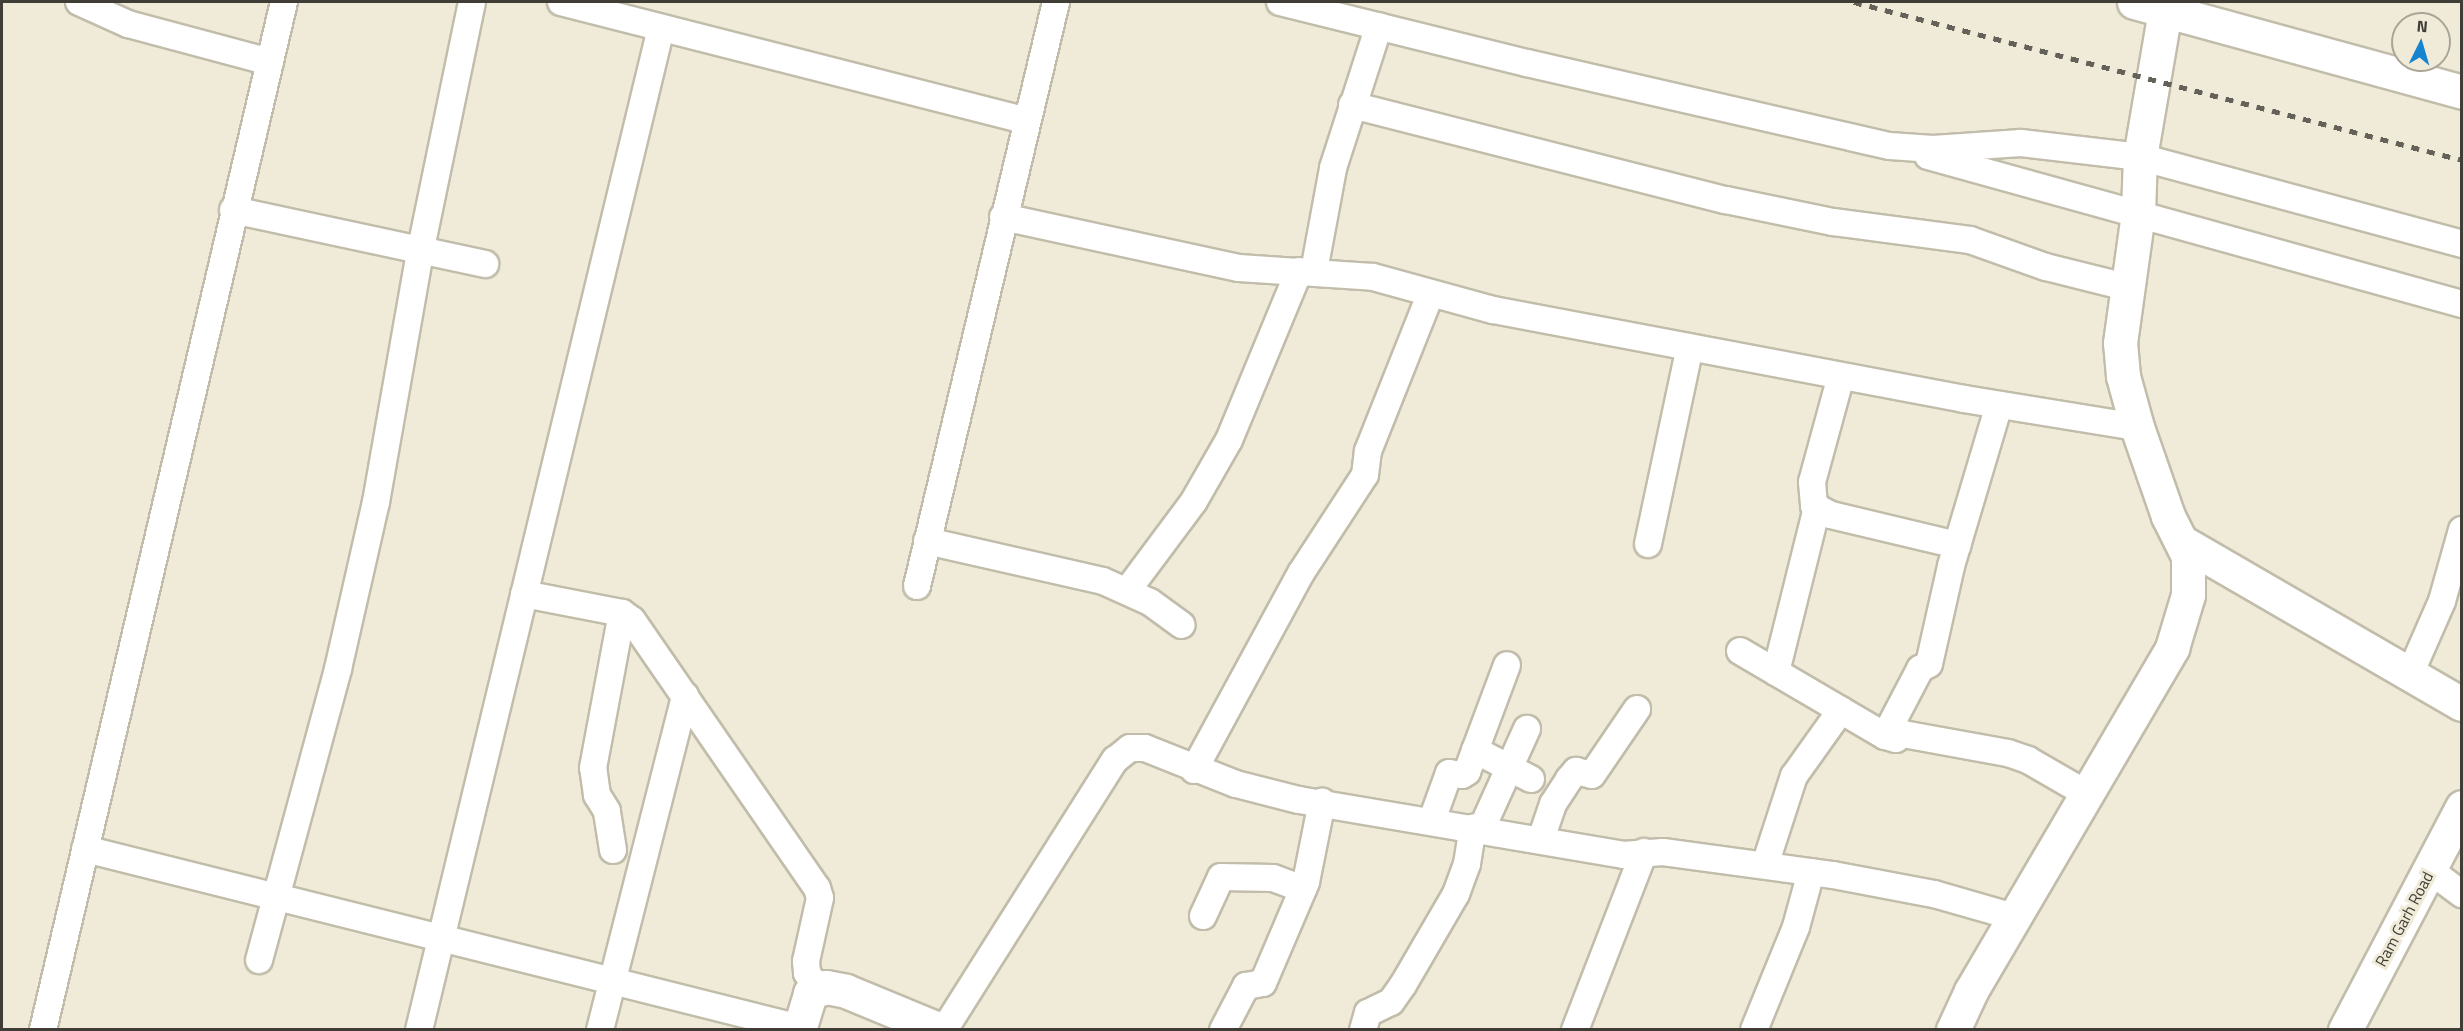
<!DOCTYPE html>
<html>
<head>
<meta charset="utf-8">
<style>
  body { margin:0 }
  #map { position:relative; width:2463px; height:1031px; overflow:hidden; background:#f0ebd8; font-family:"Titillium Web",sans-serif }
  div>[style] { position:absolute }
  .roads { filter:drop-shadow(2px 0 #c1bdaa) drop-shadow(-2px 0 #c1bdaa) drop-shadow(0 2px #c1bdaa) drop-shadow(0 -2px #c1bdaa) }
  .street>* { height:26px; margin:-13px; padding:0 13px; transform-origin:13px; border-radius:13px; background:#fff }
  .secondary>* { height:33px; margin:-16.5px; padding:0 16.5px; transform-origin:16.5px; border-radius:16.5px; background:#fff }
  .rail>* { height:4.5px; margin-top:-2.25px; transform-origin:0; background:repeating-linear-gradient(90deg,#646258 0 8px,transparent 0 16px) }
  span { translate:-50% -50%; white-space:nowrap; text-align:center; line-height:1.15; -webkit-text-stroke:6px #f0ebd8; paint-order:stroke }
  .street-label { font-size:16px; color:#3f3d36 }
  .frame { position:absolute; inset:0; border:3px solid #3f3d36; pointer-events:none }
  .north { position:absolute; left:2391px; top:12px; width:60px; height:60px; box-sizing:border-box; background:#f0ebd8; border:2px solid #a9a597; border-radius:50%; rotate:5deg; font-size:16px; font-weight:700; line-height:24px; text-align:center; color:#3f3d36 }
  .north::after { content:''; display:block; margin:auto; width:21px; height:27px; background:#1684ce; clip-path:polygon(50% 0,100% 100%,50% 72%,0 100%) }
</style>
</head>
<body>
<div id="map">
  <div class="roads">
    <div class="street">
      <i style="left:79px;top:2px;width:54px;rotate:24.2deg"></i>
      <i style="left:128px;top:24px;width:147px;rotate:15deg"></i>
      <i style="left:561px;top:2px;width:481px;rotate:14.3deg"></i>
      <i style="left:1280px;top:2px;width:254px;rotate:13.9deg"></i>
      <i style="left:1527px;top:63px;width:372px;rotate:12.9deg"></i>
      <i style="left:1890px;top:146px;width:43px;rotate:4deg"></i>
      <i style="left:1933px;top:149px;width:88px;rotate:-3.9deg"></i>
      <i style="left:2021px;top:143px;width:120px;rotate:6.7deg"></i>
      <i style="left:2140px;top:157px;width:334px;rotate:15.1deg"></i>
      <i style="left:1352px;top:105px;width:386px;rotate:14.3deg"></i>
      <i style="left:1726px;top:200px;width:109px;rotate:11.6deg"></i>
      <i style="left:1833px;top:222px;width:138px;rotate:7.5deg"></i>
      <i style="left:1970px;top:240px;width:81px;rotate:19.6deg"></i>
      <i style="left:2046px;top:267px;width:82px;rotate:14deg"></i>
      <i style="left:1928px;top:156px;width:554px;rotate:15.49deg"></i>
      <i style="left:233px;top:210px;width:258px;rotate:12.1deg"></i>
      <i style="left:1003px;top:217px;width:241px;rotate:12.2deg"></i>
      <i style="left:1239px;top:268px;width:134px;rotate:3.8deg"></i>
      <i style="left:1373px;top:277px;width:124px;rotate:15.4deg"></i>
      <i style="left:1493px;top:310px;width:479px;rotate:10.7deg"></i>
      <i style="left:1964px;top:399px;width:175px;rotate:9.2deg"></i>
      <i style="left:1314px;top:271px;width:105px;rotate:-79.5deg"></i>
      <i style="left:1333px;top:168px;width:149px;rotate:-72.1deg"></i>
      <i style="left:1841px;top:376px;width:110px;rotate:105.3deg"></i>
      <i style="left:1812px;top:482px;width:24px;rotate:85deg"></i>
      <i style="left:1814px;top:506px;width:19px;rotate:28deg"></i>
      <i style="left:1831px;top:515px;width:130px;rotate:13.4deg"></i>
      <i style="left:927px;top:541px;width:180px;rotate:12.8deg"></i>
      <i style="left:1103px;top:581px;width:51px;rotate:24.1deg"></i>
      <i style="left:1150px;top:602px;width:39px;rotate:36deg"></i>
      <i style="left:1648px;top:544px;width:201px;rotate:-78deg"></i>
      <i style="left:917px;top:586px;width:600px;rotate:-76.61deg"></i>
      <i style="left:1127px;top:591px;width:112px;rotate:-53.3deg"></i>
      <i style="left:1194px;top:501px;width:70px;rotate:-60.2deg"></i>
      <i style="left:1229px;top:440px;width:183px;rotate:-67.5deg"></i>
      <i style="left:524px;top:594px;width:100px;rotate:11deg"></i>
      <i style="left:622px;top:613px;width:12px;rotate:35deg"></i>
      <i style="left:632px;top:620px;width:326px;rotate:55.4deg"></i>
      <i style="left:817px;top:888px;width:10px;rotate:73deg"></i>
      <i style="left:820px;top:898px;width:65px;rotate:102.5deg"></i>
      <i style="left:806px;top:961px;width:12px;rotate:85deg"></i>
      <i style="left:807px;top:973px;width:18px;rotate:56deg"></i>
      <i style="left:1740px;top:651px;width:168px;rotate:30.4deg"></i>
      <i style="left:1885px;top:736px;width:11px;rotate:15deg"></i>
      <i style="left:1896px;top:739px;width:9px;rotate:-36deg"></i>
      <i style="left:1903px;top:734px;width:107px;rotate:10.3deg"></i>
      <i style="left:2008px;top:753px;width:21px;rotate:19deg"></i>
      <i style="left:2028px;top:760px;width:68px;rotate:30deg"></i>
      <i style="left:1776px;top:672px;width:169px;rotate:-76deg"></i>
      <i style="left:2410px;top:674px;width:80px;rotate:-66.3deg"></i>
      <i style="left:2442px;top:601px;width:74px;rotate:-74.3deg"></i>
      <i style="left:1885px;top:736px;width:76px;rotate:-62.4deg"></i>
      <i style="left:1920px;top:669px;width:10px;rotate:-29deg"></i>
      <i style="left:1929px;top:664px;width:100px;rotate:-77.3deg"></i>
      <i style="left:1951px;top:566px;width:168px;rotate:-73.4deg"></i>
      <i style="left:1475px;top:750px;width:63px;rotate:27.4deg"></i>
      <i style="left:1194px;top:770px;width:224px;rotate:-61.5deg"></i>
      <i style="left:1301px;top:573px;width:117px;rotate:-56.9deg"></i>
      <i style="left:1365px;top:475px;width:24px;rotate:-83deg"></i>
      <i style="left:1368px;top:451px;width:168px;rotate:-68.3deg"></i>
      <i style="left:1432px;top:820px;width:50px;rotate:-70.1deg"></i>
      <i style="left:1449px;top:773px;width:13px;rotate:9deg"></i>
      <i style="left:1462px;top:775px;width:6px;rotate:-31deg"></i>
      <i style="left:1467px;top:772px;width:114px;rotate:-69.5deg"></i>
      <i style="left:1482px;top:828px;width:109px;rotate:-65.6deg"></i>
      <i style="left:1541px;top:839px;width:37px;rotate:-71deg"></i>
      <i style="left:1553px;top:804px;width:30px;rotate:-57deg"></i>
      <i style="left:1569px;top:779px;width:11px;rotate:-49deg"></i>
      <i style="left:1576px;top:771px;width:16px;rotate:14deg"></i>
      <i style="left:1592px;top:775px;width:80px;rotate:-55.7deg"></i>
      <i style="left:85px;top:849px;width:737px;rotate:14.06deg"></i>
      <i style="left:613px;top:850px;width:39px;rotate:-99deg"></i>
      <i style="left:607px;top:811px;width:19px;rotate:-122deg"></i>
      <i style="left:597px;top:795px;width:27px;rotate:-98deg"></i>
      <i style="left:593px;top:768px;width:158px;rotate:-79.4deg"></i>
      <i style="left:1765px;top:865px;width:94px;rotate:-72deg"></i>
      <i style="left:1794px;top:776px;width:81px;rotate:-54.5deg"></i>
      <i style="left:2431px;top:871px;width:39px;rotate:37deg"></i>
      <i style="left:1203px;top:916px;width:43px;rotate:-65.2deg"></i>
      <i style="left:1221px;top:877px;width:52px;rotate:1.1deg"></i>
      <i style="left:1273px;top:878px;width:32px;rotate:20deg"></i>
      <i style="left:259px;top:960px;width:302px;rotate:-74.8deg"></i>
      <i style="left:338px;top:669px;width:171px;rotate:-77.2deg"></i>
      <i style="left:376px;top:502px;width:253px;rotate:-80deg"></i>
      <i style="left:420px;top:253px;width:256px;rotate:-78.3deg"></i>
      <i style="left:43px;top:1030px;width:1056px;rotate:-76.81deg"></i>
      <i style="left:419px;top:1030px;width:1031px;rotate:-76.42deg"></i>
      <i style="left:600px;top:1030px;width:345px;rotate:-75.7deg"></i>
      <i style="left:944px;top:1030px;width:320px;rotate:-57.7deg"></i>
      <i style="left:1115px;top:760px;width:19px;rotate:-39deg"></i>
      <i style="left:1130px;top:748px;width:15px"></i>
      <i style="left:1145px;top:748px;width:98px;rotate:21.6deg"></i>
      <i style="left:1236px;top:784px;width:65px;rotate:14.3deg"></i>
      <i style="left:1299px;top:800px;width:329px;rotate:9.6deg"></i>
      <i style="left:1623px;top:855px;width:40px;rotate:-4.3deg"></i>
      <i style="left:1663px;top:852px;width:172px;rotate:7.7deg"></i>
      <i style="left:1833px;top:875px;width:103px;rotate:10.7deg"></i>
      <i style="left:1934px;top:894px;width:83px;rotate:16deg"></i>
      <i style="left:1223px;top:1030px;width:50px;rotate:-62.4deg"></i>
      <i style="left:1246px;top:986px;width:17px;rotate:-10deg"></i>
      <i style="left:1263px;top:983px;width:110px;rotate:-66.9deg"></i>
      <i style="left:1306px;top:882px;width:82px;rotate:-78.7deg"></i>
      <i style="left:1363px;top:1030px;width:18px;rotate:-74deg"></i>
      <i style="left:1368px;top:1013px;width:25px;rotate:-26deg"></i>
      <i style="left:1391px;top:1002px;width:21px;rotate:-55deg"></i>
      <i style="left:1403px;top:985px;width:105px;rotate:-59.8deg"></i>
      <i style="left:1456px;top:894px;width:32px;rotate:-70deg"></i>
      <i style="left:1467px;top:864px;width:37px;rotate:-81deg"></i>
      <i style="left:1575px;top:1030px;width:191px;rotate:-68.8deg"></i>
      <i style="left:1754px;top:1030px;width:111px;rotate:-67.8deg"></i>
      <i style="left:1796px;top:927px;width:57px;rotate:-74.7deg"></i>
    </div>
    <div class="secondary">
      <i style="left:2134px;top:2px;width:340px;rotate:15.3deg"></i>
      <i style="left:2182px;top:542px;width:323px;rotate:30.1deg"></i>
      <i style="left:799px;top:1030px;width:39px;rotate:-73deg"></i>
      <i style="left:810px;top:993px;width:17px;rotate:-21deg"></i>
      <i style="left:826px;top:987px;width:20px;rotate:11deg"></i>
      <i style="left:846px;top:991px;width:102px;rotate:22.5deg"></i>
      <i style="left:1953px;top:1030px;width:43px;rotate:-65.2deg"></i>
      <i style="left:1971px;top:991px;width:398px;rotate:-59.6deg"></i>
      <i style="left:2172px;top:648px;width:55px;rotate:-73.2deg"></i>
      <i style="left:2188px;top:595px;width:39px;rotate:-90deg"></i>
      <i style="left:2188px;top:556px;width:45px;rotate:-116.6deg"></i>
      <i style="left:2168px;top:516px;width:94px;rotate:-109.2deg"></i>
      <i style="left:2137px;top:427px;width:53px;rotate:-105.4deg"></i>
      <i style="left:2123px;top:376px;width:33px;rotate:-95deg"></i>
      <i style="left:2120px;top:343px;width:131px;rotate:-82.1deg"></i>
      <i style="left:2138px;top:213px;width:56px;rotate:-88deg"></i>
      <i style="left:2140px;top:157px;width:149px;rotate:-80.3deg"></i>
      <i style="left:2345px;top:1030px;width:252px;rotate:-62.3deg"></i>
    </div>
  </div>
  <div class="rail">
    <i style="left:1854px;top:2px;width:628px;rotate:14.57deg"></i>
  </div>
  <div class="street-label">
    <span style="left:2404px;top:919px;rotate:-62deg">Ram Garh Road</span>
  </div>
  <div class="frame"></div>
  <div class="north">N</div>
</div>
</body>
</html>
